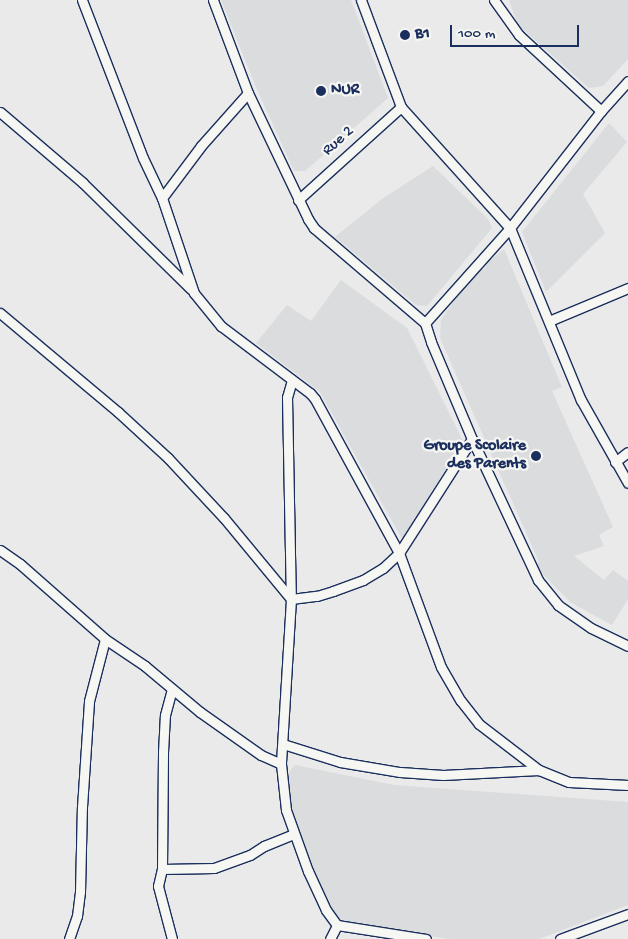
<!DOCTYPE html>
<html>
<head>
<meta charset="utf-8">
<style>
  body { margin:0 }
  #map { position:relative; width:628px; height:939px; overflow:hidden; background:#e9eae9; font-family:"Gochi Hand",sans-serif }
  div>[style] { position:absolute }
  .built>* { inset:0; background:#dadcde }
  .roads { filter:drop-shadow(1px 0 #1b2f5e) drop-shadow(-1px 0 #1b2f5e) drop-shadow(0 1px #1b2f5e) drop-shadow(0 -1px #1b2f5e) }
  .minor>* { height:9px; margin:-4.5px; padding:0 4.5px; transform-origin:4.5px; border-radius:4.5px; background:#f6f6f2 }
  .dots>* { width:14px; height:14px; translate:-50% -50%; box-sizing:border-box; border:2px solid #f6f6f2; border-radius:50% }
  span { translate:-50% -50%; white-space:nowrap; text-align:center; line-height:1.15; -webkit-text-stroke:4.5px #f6f6f2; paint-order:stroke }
  .poi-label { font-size:16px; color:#1b2f5e; font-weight:700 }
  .left { translate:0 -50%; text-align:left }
  .right { translate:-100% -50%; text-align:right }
  .street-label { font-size:16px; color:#1b2f5e }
  .scale { position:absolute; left:450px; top:25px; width:129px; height:22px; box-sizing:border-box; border:2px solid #1b2f5e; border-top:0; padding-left:6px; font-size:15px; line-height:18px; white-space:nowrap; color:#1b2f5e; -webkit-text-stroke:4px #f6f6f2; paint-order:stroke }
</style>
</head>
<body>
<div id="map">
  <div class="built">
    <i style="clip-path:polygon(221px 0,351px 0,388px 98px,305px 171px,294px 171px,255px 85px)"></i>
    <i style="clip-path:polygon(509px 0,628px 0,628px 59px,603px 86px,589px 88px,518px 25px)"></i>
    <i style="clip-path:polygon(609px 123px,627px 142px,583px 194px,605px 233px,546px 292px,522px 232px)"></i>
    <i style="clip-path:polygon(433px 166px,488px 219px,492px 228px,427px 306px,416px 305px,335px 237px,382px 199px)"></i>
    <i style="clip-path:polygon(504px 249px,562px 387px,552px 391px,613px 527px,599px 535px,604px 546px,574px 556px,604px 580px,613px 570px,628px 581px,628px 599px,612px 625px,570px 602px,535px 566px,539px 562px,440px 338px,441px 320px,474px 272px,485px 269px,487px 263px)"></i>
    <i style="clip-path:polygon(341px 280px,407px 328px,463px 441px,402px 539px,320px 392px,256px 343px,287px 305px,311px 321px)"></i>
    <i style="clip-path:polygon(295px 765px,394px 785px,628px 802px,628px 905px,539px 939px,450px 939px,357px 926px,343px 921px,334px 912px,326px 899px,293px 818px,286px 785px,287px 774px)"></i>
  </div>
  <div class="roads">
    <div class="minor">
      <i style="left:82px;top:0;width:169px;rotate:68.9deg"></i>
      <i style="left:143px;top:158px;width:44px;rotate:64.6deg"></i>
      <i style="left:213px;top:0;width:99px;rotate:69.4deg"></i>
      <i style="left:248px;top:93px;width:140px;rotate:64.5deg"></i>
      <i style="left:308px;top:219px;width:11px;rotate:56deg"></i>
      <i style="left:314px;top:228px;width:146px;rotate:40.6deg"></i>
      <i style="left:361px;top:0;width:114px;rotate:69.5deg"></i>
      <i style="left:401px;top:107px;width:163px;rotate:48deg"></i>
      <i style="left:510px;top:228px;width:186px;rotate:67.6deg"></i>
      <i style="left:581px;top:400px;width:95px;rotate:60.5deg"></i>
      <i style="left:494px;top:0;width:43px;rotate:54.5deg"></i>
      <i style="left:519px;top:35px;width:112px;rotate:42.8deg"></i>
      <i style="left:628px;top:81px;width:40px;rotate:132deg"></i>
      <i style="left:601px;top:111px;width:148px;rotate:127.9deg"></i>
      <i style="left:510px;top:228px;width:127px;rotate:131.8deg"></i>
      <i style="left:425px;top:323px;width:20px;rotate:72deg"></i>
      <i style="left:431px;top:342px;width:105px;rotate:67.1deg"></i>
      <i style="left:472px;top:439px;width:156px;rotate:64.9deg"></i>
      <i style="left:538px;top:580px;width:32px;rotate:51deg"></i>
      <i style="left:558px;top:605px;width:40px;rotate:34.9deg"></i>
      <i style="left:591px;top:628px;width:41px;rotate:25.9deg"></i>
      <i style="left:248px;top:93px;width:71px;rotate:131.6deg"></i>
      <i style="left:201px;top:146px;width:65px;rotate:126.9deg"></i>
      <i style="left:162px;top:198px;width:100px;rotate:71.4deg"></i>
      <i style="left:194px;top:293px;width:43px;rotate:50.7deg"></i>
      <i style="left:221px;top:326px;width:111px;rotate:37deg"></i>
      <i style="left:310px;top:393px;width:8px;rotate:50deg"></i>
      <i style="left:315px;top:399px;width:175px;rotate:61.4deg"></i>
      <i style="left:399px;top:553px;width:121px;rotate:69.8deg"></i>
      <i style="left:441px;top:667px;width:39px;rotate:60deg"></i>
      <i style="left:461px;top:701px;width:29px;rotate:52deg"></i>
      <i style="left:479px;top:724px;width:76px;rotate:37.5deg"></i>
      <i style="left:0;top:112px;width:109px;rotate:40.5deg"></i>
      <i style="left:83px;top:183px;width:151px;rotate:44.5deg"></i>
      <i style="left:298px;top:200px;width:139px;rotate:-42.1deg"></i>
      <i style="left:0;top:313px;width:154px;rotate:40deg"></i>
      <i style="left:118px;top:412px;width:68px;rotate:42.6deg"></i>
      <i style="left:168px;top:458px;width:82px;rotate:47deg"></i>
      <i style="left:224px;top:518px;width:105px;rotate:50.4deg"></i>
      <i style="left:291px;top:599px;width:26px;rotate:-7deg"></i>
      <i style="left:317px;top:596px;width:17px;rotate:-17deg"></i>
      <i style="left:333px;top:591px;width:32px;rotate:-20deg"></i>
      <i style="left:363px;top:580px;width:23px;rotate:-31deg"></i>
      <i style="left:383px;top:568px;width:22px;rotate:-43deg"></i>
      <i style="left:399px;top:553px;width:135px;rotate:-57.4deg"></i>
      <i style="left:549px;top:321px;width:86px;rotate:-22.7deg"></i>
      <i style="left:292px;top:380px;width:18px;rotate:106deg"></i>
      <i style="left:287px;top:397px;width:202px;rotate:88.9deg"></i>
      <i style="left:291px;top:599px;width:165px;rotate:93.5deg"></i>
      <i style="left:281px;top:764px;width:46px;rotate:83.8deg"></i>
      <i style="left:286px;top:810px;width:65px;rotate:70.2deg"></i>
      <i style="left:308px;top:871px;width:43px;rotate:65.2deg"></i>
      <i style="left:326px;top:910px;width:19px;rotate:54deg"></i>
      <i style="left:337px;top:925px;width:90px;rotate:8.9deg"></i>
      <i style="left:615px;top:462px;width:16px;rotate:-38deg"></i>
      <i style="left:0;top:550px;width:24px;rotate:35deg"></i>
      <i style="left:20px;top:564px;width:113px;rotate:41.4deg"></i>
      <i style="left:105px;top:639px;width:48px;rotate:34deg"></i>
      <i style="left:145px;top:666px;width:72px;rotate:39.9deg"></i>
      <i style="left:200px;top:712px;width:75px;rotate:35.2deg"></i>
      <i style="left:261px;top:755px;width:22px;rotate:24deg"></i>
      <i style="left:283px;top:744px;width:60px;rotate:17.5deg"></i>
      <i style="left:340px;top:762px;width:61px;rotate:9.5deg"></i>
      <i style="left:400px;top:772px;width:43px;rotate:4deg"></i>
      <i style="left:443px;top:775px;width:96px;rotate:-3deg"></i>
      <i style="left:539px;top:770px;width:32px;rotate:22deg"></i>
      <i style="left:569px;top:782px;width:59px;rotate:2.9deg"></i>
      <i style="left:162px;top:869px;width:117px;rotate:-89.5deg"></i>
      <i style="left:163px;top:752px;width:37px;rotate:-87deg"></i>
      <i style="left:165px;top:715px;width:27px;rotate:-75deg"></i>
      <i style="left:69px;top:939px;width:24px;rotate:-71deg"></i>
      <i style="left:77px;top:916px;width:24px;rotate:-83deg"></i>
      <i style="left:80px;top:892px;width:85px;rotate:-88.7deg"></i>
      <i style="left:82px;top:807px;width:106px;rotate:-86.2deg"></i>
      <i style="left:89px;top:701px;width:64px;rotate:-75.5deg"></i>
      <i style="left:172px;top:939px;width:55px;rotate:-104.8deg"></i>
      <i style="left:158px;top:886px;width:17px;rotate:-77deg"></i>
      <i style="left:162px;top:869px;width:52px;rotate:-1.1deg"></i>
      <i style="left:214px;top:868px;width:38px;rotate:-20deg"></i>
      <i style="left:250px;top:855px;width:17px;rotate:-33deg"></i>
      <i style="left:264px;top:846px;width:31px;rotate:-22deg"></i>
      <i style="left:330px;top:939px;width:16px;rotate:-63deg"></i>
      <i style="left:560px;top:939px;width:72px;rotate:-20.2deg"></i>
    </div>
  </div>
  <div class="dots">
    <i style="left:405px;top:35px;background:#1b2f5e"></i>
    <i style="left:321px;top:91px;background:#1b2f5e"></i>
    <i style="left:536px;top:456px;background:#1b2f5e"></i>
  </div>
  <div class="poi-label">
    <span class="left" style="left:415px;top:35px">B1</span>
    <span class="left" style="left:331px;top:91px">NUR</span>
    <span class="right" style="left:526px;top:456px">Groupe Scolaire<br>des Parents</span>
  </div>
  <div class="street-label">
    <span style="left:339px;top:142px;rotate:-42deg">Rue 2</span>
  </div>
  <div class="scale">100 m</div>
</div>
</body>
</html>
